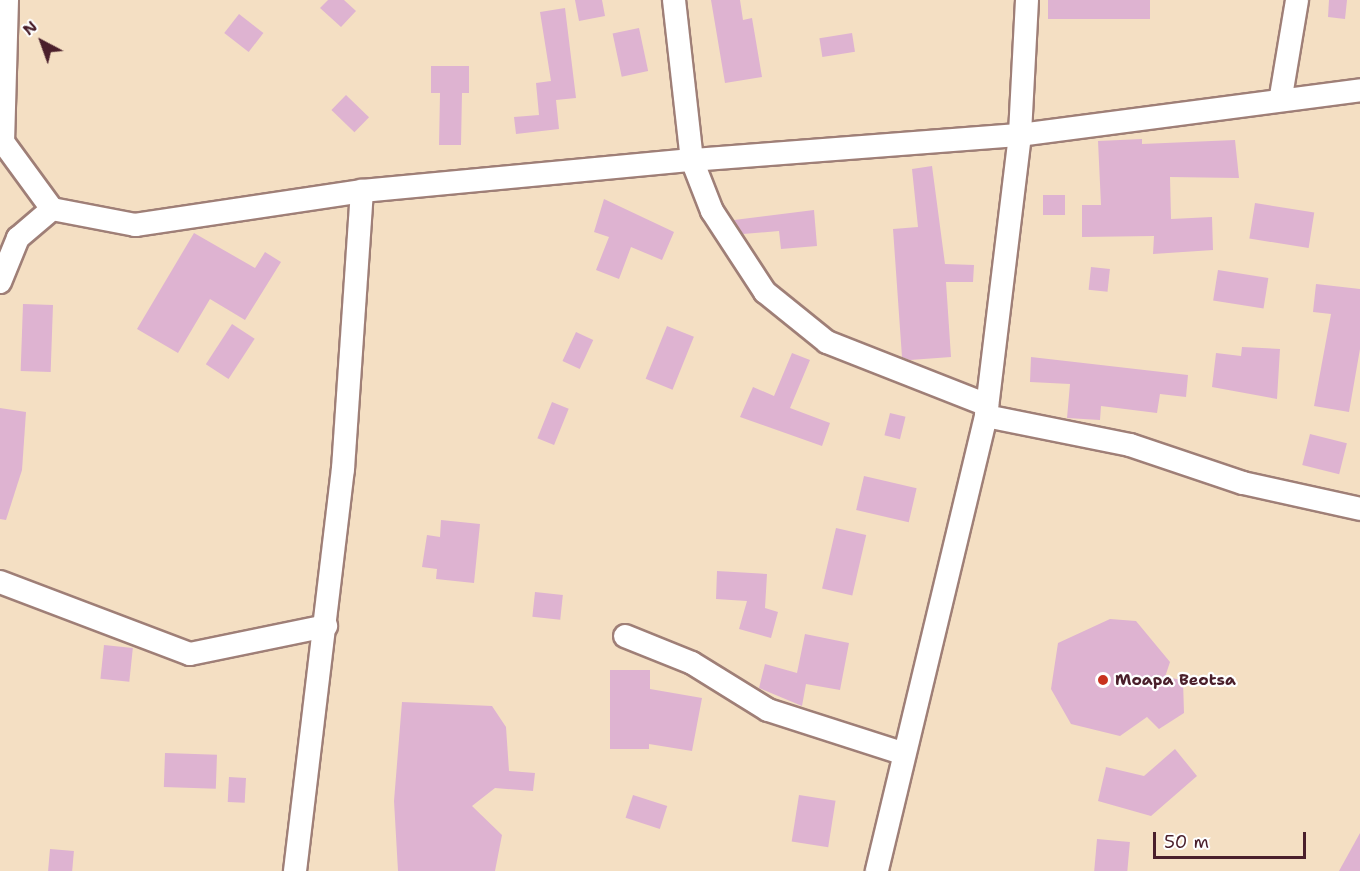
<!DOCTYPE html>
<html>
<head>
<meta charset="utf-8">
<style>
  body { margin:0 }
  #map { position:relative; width:1360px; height:871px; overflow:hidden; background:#f4dfc3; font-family:"Shantell Sans",sans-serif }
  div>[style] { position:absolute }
  .building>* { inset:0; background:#deb3d1; transform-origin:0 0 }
  .roads { filter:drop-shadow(2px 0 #9f7f77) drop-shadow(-2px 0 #9f7f77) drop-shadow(0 2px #9f7f77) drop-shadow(0 -2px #9f7f77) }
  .street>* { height:22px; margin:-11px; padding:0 11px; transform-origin:11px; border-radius:11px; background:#fff }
  .dots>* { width:16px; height:16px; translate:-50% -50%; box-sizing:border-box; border:3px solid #fff; border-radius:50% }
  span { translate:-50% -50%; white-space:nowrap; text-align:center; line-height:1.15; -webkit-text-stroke:4.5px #fff; paint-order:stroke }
  .poi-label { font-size:16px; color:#4a1f2b; font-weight:700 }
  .left { translate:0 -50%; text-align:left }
  .north { position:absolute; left:12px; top:12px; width:60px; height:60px; -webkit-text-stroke:4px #fff; paint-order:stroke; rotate:319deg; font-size:16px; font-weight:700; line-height:24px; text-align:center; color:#4a1f2b }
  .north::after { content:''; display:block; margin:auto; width:21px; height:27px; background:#4a1f2b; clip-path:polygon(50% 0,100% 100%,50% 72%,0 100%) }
  .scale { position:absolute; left:1153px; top:832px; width:153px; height:27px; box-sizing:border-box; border:3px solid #4a1f2b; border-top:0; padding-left:8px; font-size:18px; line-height:21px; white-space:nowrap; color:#4a1f2b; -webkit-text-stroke:4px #fff; paint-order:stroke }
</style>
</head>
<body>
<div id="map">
  <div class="building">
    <i style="clip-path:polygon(328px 0,344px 0,356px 11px,341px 27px,320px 8px)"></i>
    <i style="clip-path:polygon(575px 0,602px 0,605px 16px,579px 21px)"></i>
    <i style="clip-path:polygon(711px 0,740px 0,743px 20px,752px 18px,762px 77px,725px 83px)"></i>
    <i style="left:1048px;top:0;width:102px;height:19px"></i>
    <i style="clip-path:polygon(1329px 0,1347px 0,1345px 19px,1328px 17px)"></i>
    <i style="clip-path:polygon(565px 8px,576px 98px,556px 100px,559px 129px,516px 134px,514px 117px,539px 115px,536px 83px,551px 81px,540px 12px)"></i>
    <i style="left:239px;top:14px;width:31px;height:24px;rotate:38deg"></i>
    <i style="left:639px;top:28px;width:44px;height:27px;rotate:78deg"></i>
    <i style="left:852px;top:33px;width:19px;height:33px;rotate:81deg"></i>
    <i style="clip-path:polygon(431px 66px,469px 66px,469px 93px,462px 93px,461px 145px,439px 145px,440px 93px,431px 93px)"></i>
    <i style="left:346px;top:95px;width:32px;height:21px;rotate:44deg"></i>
    <i style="clip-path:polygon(1142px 139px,1142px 144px,1235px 140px,1239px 178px,1170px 177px,1171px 219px,1212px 217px,1213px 250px,1153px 254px,1154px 236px,1082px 237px,1082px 205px,1101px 205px,1098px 141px)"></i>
    <i style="clip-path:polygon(932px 166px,945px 264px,974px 265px,973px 282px,946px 282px,951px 357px,910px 360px,902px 357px,893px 229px,918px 227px,912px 169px)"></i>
    <i style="left:1043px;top:195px;width:22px;height:20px"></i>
    <i style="clip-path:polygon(604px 199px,674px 232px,662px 260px,631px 247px,619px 279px,596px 270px,609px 237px,594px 232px)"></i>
    <i style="left:1255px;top:203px;width:60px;height:36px;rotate:9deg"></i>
    <i style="clip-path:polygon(814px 210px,817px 246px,781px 249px,779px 231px,743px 234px,734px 220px)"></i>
    <i style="clip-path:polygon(194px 233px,255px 268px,265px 252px,281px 262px,245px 320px,210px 299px,178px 353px,137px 329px)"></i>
    <i style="left:1091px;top:267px;width:19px;height:23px;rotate:6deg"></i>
    <i style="left:1218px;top:270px;width:51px;height:31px;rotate:9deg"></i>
    <i style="clip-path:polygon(1316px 284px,1360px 289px,1360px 349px,1349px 412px,1314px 406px,1331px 314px,1313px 312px)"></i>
    <i style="left:23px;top:304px;width:30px;height:67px;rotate:2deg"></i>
    <i style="left:232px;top:324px;width:27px;height:48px;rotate:33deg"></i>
    <i style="left:667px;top:326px;width:29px;height:57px;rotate:22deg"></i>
    <i style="left:576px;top:332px;width:19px;height:32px;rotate:25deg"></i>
    <i style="clip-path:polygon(1242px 347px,1280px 349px,1277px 399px,1212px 387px,1216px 353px,1241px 356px)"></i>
    <i style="clip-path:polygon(792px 353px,810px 360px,790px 408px,830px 423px,822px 446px,740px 417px,753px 387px,774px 396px)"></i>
    <i style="clip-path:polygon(1031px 357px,1188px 375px,1186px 397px,1160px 394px,1157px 413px,1101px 406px,1100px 420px,1067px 418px,1070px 384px,1030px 382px)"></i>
    <i style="left:552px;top:402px;width:18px;height:39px;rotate:22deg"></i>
    <i style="clip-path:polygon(0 408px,26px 412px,22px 470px,6px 520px,0 519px)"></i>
    <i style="left:890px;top:413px;width:16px;height:23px;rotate:14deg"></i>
    <i style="left:1310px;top:434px;width:38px;height:32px;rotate:14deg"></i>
    <i style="left:864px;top:476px;width:54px;height:35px;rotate:13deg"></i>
    <i style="clip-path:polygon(441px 520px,480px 524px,474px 583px,436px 579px,437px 569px,422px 567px,427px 535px,440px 537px)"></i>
    <i style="left:836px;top:528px;width:31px;height:62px;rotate:13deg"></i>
    <i style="clip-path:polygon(717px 571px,767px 574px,765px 608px,778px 612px,771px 638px,739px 629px,747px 601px,716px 599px)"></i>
    <i style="left:535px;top:592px;width:28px;height:25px;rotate:6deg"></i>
    <i style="clip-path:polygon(1110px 619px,1136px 621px,1170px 662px,1165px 677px,1183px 680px,1184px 713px,1159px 729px,1147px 717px,1120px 736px,1071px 724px,1051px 689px,1058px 643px)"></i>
    <i style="clip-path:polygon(805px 634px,849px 643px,840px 690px,806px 684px,802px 706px,759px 688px,765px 664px,797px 673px)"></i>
    <i style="left:104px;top:645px;width:29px;height:34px;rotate:6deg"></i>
    <i style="clip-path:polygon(610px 670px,650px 670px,650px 689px,702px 698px,692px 751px,649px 744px,649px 749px,610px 749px)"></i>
    <i style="clip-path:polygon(402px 702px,492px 706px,506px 727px,509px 771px,535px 773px,533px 791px,495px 788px,472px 806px,502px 835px,495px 871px,398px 871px,394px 801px)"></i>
    <i style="clip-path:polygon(1175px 749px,1197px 776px,1151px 816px,1098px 801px,1106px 767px,1144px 776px)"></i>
    <i style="left:165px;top:753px;width:52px;height:34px;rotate:2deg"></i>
    <i style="left:229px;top:777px;width:17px;height:25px;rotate:3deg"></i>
    <i style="left:633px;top:795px;width:36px;height:24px;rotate:18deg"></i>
    <i style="left:799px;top:795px;width:37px;height:47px;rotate:9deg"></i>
    <i style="clip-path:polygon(1360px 833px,1360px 871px,1339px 871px)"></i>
    <i style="left:1097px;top:839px;width:33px;height:32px;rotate:5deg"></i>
    <i style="left:50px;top:849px;width:24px;height:22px;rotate:5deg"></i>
  </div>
  <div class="roads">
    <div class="street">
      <i style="left:7px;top:0;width:142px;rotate:91.6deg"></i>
      <i style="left:3px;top:142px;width:83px;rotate:53.8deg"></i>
      <i style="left:52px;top:209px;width:85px;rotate:10.9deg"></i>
      <i style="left:135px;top:225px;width:230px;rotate:-8.5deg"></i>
      <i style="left:362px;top:191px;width:331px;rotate:-5.4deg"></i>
      <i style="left:692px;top:160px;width:55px;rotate:68.6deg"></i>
      <i style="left:712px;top:211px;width:97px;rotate:56.8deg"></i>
      <i style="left:765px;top:292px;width:80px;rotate:38.9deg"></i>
      <i style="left:827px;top:342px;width:172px;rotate:21.5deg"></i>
      <i style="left:674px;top:0;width:161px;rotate:83.6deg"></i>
      <i style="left:692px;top:160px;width:329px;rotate:-4.4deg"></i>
      <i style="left:1020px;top:135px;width:283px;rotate:96.9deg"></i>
      <i style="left:986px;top:416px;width:468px;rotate:103.5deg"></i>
      <i style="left:1027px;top:0;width:135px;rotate:93deg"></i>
      <i style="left:1020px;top:135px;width:343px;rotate:-7.5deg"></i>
      <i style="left:1281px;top:96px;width:97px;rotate:-80.5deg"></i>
      <i style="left:0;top:282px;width:48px;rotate:-67.8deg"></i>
      <i style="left:18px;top:238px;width:45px;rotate:-40.5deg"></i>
      <i style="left:986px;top:416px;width:147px;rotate:11.4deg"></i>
      <i style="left:1130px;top:445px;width:119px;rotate:18.6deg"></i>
      <i style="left:1243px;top:483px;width:120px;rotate:12.5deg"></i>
      <i style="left:0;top:582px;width:203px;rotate:20.8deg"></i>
      <i style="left:190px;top:654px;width:139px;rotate:-11.6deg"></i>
      <i style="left:625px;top:636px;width:72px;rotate:21.9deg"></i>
      <i style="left:692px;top:663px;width:89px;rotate:31.7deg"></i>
      <i style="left:768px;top:710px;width:141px;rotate:17.8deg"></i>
      <i style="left:295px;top:871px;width:405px;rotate:-83.2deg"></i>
      <i style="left:343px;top:469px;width:279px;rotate:-86.1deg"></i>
    </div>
  </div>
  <div class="dots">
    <i style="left:1103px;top:680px;background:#c8321e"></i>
  </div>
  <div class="poi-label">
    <span class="left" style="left:1115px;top:680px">Moapa Beotsa</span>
  </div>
  <div class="north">N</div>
  <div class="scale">50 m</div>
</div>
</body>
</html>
